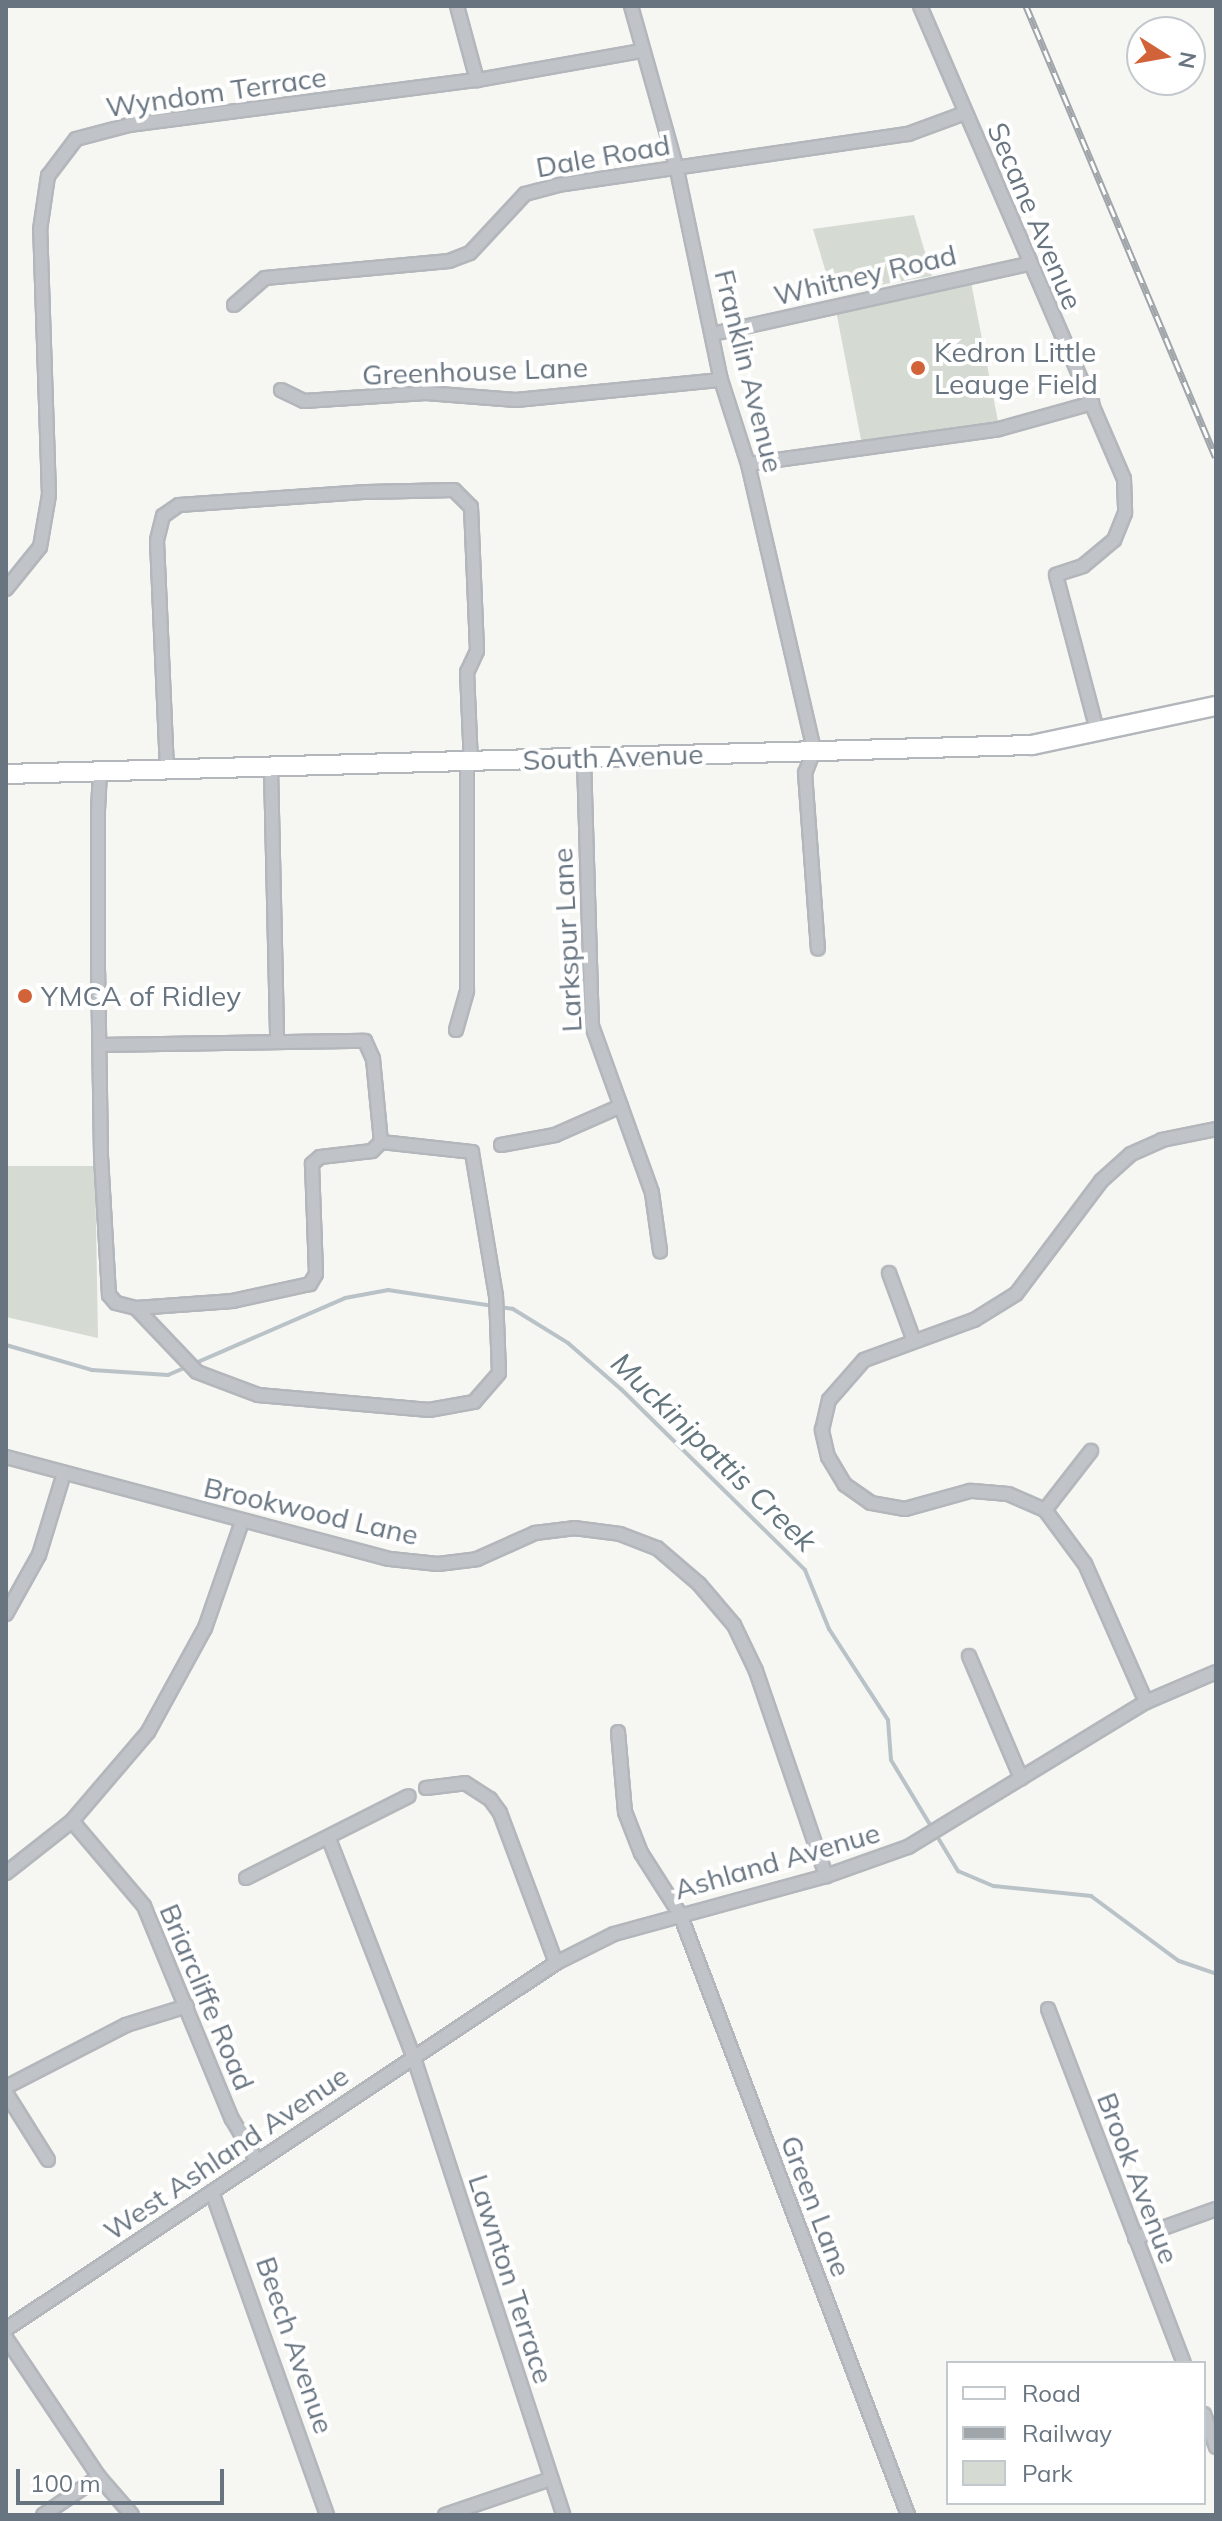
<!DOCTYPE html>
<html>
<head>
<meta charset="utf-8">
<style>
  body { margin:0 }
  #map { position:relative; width:1222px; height:2521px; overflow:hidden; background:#f6f6f3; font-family:Mulish,sans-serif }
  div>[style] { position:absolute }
  .green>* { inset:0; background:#d5dbd3; transform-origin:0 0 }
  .stream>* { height:4px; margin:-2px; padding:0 2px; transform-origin:2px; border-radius:2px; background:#b9c2c7 }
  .roads { filter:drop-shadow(2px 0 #b3b7bb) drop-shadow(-2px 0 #b3b7bb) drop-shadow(0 2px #b3b7bb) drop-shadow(0 -2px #b3b7bb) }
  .street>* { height:12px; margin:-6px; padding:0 6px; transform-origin:6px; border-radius:6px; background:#c0c3c7 }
  .secondary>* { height:18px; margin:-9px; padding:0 9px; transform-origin:9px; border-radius:9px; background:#fff }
  .rail>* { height:7px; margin-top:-3.5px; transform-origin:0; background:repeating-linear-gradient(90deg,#fff 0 12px,#a0a5aa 0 24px); box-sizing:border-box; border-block:2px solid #a0a5aa }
  .dots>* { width:22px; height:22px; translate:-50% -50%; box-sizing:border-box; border:4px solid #fff; border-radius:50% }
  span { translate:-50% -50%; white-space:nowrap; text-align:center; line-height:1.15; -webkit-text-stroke:8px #fff; paint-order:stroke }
  .street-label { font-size:28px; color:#687581 }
  .poi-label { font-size:28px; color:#687581 }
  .left { translate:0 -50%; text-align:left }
  .water-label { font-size:30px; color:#63767e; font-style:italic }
  .frame { position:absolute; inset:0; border:8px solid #687581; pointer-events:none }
  .legend { position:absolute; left:946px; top:2361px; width:260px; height:144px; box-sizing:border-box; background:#fff; border:2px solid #c3c8cd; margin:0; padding:10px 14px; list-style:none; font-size:24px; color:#687581 }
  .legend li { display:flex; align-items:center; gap:16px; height:40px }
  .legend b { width:40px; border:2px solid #c3c8cd }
  .north { position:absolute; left:1126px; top:16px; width:80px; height:80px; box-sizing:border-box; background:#fff; border:2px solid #c3c8cd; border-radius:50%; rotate:101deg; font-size:22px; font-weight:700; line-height:32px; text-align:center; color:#687581 }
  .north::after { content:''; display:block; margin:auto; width:28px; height:36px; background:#d26237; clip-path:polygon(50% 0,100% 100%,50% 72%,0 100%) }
  .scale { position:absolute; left:16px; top:2469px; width:208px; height:36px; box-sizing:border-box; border:4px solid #687581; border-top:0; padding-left:10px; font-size:24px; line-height:28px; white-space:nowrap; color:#687581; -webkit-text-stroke:6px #fff; paint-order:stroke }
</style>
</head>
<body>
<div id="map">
  <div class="green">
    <i style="clip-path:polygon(914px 215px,932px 276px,832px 293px,813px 229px)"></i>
    <i style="left:970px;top:277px;width:155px;height:138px;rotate:79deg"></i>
    <i style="clip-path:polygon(6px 1166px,95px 1166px,98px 1338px,6px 1317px)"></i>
  </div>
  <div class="stream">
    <i style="left:6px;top:1345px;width:90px;rotate:16.2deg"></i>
    <i style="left:92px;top:1370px;width:76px;rotate:3.8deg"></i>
    <i style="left:168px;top:1375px;width:193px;rotate:-23.5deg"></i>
    <i style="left:345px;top:1298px;width:44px;rotate:-10.5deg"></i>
    <i style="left:388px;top:1290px;width:126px;rotate:8.6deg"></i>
    <i style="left:513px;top:1309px;width:65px;rotate:31.7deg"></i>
    <i style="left:568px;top:1343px;width:70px;rotate:41deg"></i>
    <i style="left:621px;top:1389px;width:258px;rotate:44.5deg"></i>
    <i style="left:805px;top:1570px;width:64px;rotate:67.9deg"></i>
    <i style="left:829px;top:1629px;width:108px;rotate:57deg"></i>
    <i style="left:888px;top:1720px;width:40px;rotate:85.7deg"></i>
    <i style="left:891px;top:1760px;width:130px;rotate:58.9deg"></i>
    <i style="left:958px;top:1871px;width:39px;rotate:23deg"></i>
    <i style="left:994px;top:1886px;width:98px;rotate:5.9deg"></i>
    <i style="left:1091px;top:1896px;width:109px;rotate:36.5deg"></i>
    <i style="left:1179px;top:1961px;width:39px;rotate:19deg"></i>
  </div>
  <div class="roads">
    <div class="street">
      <i style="left:457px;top:6px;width:77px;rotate:74.9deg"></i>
      <i style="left:631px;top:6px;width:170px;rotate:74.3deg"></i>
      <i style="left:677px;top:170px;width:215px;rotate:78.2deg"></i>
      <i style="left:721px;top:380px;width:88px;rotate:72.2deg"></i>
      <i style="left:748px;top:464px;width:294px;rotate:77deg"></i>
      <i style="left:814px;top:750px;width:25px;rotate:111deg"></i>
      <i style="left:805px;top:773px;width:176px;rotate:85.8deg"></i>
      <i style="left:920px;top:6px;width:515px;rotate:66.67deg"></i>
      <i style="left:1124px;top:479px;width:34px;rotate:88deg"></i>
      <i style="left:1125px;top:513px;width:29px;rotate:112deg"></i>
      <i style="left:1114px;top:540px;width:40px;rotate:140deg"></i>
      <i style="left:1083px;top:566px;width:28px;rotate:162deg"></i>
      <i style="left:1056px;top:575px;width:164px;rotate:75.2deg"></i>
      <i style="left:234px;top:305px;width:41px;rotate:-41.1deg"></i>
      <i style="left:265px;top:278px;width:185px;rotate:-5.3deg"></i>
      <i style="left:449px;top:261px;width:22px;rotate:-21deg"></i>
      <i style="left:470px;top:253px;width:81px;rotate:-47deg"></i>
      <i style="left:525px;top:194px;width:34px;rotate:-15deg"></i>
      <i style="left:558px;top:185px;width:354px;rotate:-8.3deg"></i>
      <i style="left:908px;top:134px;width:61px;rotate:-20.2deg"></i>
      <i style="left:712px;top:334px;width:324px;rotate:-12.5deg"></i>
      <i style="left:281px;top:390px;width:25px;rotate:26deg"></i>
      <i style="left:304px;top:401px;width:122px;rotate:-3.8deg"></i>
      <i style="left:426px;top:393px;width:90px;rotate:4.4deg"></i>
      <i style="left:516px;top:400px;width:206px;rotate:-5.6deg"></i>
      <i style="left:748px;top:464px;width:253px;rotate:-7.9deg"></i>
      <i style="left:999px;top:429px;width:97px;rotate:-15.6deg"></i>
      <i style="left:6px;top:589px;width:54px;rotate:-51deg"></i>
      <i style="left:40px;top:547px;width:53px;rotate:-80.2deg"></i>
      <i style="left:49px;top:495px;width:265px;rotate:-91.9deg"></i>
      <i style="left:40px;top:230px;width:55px;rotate:-81.6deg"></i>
      <i style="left:48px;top:176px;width:46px;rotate:-52.9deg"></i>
      <i style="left:76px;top:139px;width:55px;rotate:-14.8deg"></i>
      <i style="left:129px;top:125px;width:351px;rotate:-7.4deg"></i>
      <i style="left:477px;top:80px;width:167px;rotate:-10deg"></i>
      <i style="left:584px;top:759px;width:267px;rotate:88.3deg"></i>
      <i style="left:592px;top:1026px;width:177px;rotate:70.2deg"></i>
      <i style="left:652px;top:1193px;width:59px;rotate:82.1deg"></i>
      <i style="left:271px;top:768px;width:271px;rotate:88.7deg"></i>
      <i style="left:167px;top:770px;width:230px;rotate:-92.5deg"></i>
      <i style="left:157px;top:540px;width:25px;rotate:-76deg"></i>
      <i style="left:163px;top:516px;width:19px;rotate:-35deg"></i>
      <i style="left:179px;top:505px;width:188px;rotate:-4deg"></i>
      <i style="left:367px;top:492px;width:87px;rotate:-1.3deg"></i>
      <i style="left:454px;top:490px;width:24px;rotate:45deg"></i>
      <i style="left:471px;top:507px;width:144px;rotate:87.6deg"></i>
      <i style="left:477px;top:651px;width:23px;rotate:115deg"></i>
      <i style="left:467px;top:672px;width:91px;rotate:87.5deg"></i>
      <i style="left:456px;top:1030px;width:41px;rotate:-74.2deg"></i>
      <i style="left:467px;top:991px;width:228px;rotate:-90deg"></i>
      <i style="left:100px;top:1045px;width:265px;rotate:-0.9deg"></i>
      <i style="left:365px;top:1041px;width:20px;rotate:66deg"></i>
      <i style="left:373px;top:1059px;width:83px;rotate:84.5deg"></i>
      <i style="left:381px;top:1142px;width:13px;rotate:135deg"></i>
      <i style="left:372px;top:1151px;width:52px;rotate:173.4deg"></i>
      <i style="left:320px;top:1157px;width:11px;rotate:139deg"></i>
      <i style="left:312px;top:1164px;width:110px;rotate:87.9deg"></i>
      <i style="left:316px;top:1274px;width:12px;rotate:121deg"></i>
      <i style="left:310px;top:1284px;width:79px;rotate:167.6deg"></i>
      <i style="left:233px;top:1301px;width:97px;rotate:175.9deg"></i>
      <i style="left:136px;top:1308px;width:21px;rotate:-166deg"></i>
      <i style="left:116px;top:1303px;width:11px;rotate:-131deg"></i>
      <i style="left:109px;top:1295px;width:140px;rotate:-93.3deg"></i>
      <i style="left:101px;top:1155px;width:183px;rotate:-90.9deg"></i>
      <i style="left:98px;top:972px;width:162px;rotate:-90deg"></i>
      <i style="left:98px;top:810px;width:38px;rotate:-87deg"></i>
      <i style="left:501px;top:1145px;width:55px;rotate:-10.5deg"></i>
      <i style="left:555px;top:1135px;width:72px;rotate:-23.7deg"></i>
      <i style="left:889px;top:1273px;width:72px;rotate:69.8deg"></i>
      <i style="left:136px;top:1308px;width:88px;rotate:46.4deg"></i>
      <i style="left:197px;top:1372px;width:65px;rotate:20.7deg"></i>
      <i style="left:258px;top:1395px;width:172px;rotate:5deg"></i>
      <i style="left:429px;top:1410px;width:46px;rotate:-10.1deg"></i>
      <i style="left:474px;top:1402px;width:38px;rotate:-49deg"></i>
      <i style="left:499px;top:1373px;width:77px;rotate:-92.2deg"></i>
      <i style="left:496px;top:1296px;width:146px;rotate:-99.5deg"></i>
      <i style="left:472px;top:1152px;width:92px;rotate:-173.7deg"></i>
      <i style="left:6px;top:1457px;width:397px;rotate:14.9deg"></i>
      <i style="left:390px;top:1559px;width:48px;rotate:5.9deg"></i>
      <i style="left:438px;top:1564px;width:39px;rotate:-7deg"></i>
      <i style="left:477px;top:1559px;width:64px;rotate:-24.1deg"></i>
      <i style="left:535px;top:1533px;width:39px;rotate:-7deg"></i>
      <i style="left:574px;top:1528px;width:46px;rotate:7.4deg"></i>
      <i style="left:620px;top:1534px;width:40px;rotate:21deg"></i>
      <i style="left:657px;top:1548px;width:55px;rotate:40.6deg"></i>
      <i style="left:699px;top:1584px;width:54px;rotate:49.5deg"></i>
      <i style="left:734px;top:1625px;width:51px;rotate:64.4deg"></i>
      <i style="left:756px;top:1671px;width:217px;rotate:71.1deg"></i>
      <i style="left:1045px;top:1510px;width:75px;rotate:-52.1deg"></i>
      <i style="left:6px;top:1614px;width:68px;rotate:-60.8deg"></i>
      <i style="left:39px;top:1555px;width:86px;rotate:-73deg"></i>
      <i style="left:969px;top:1656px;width:133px;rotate:66.9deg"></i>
      <i style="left:1146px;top:1702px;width:151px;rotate:-113.8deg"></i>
      <i style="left:1085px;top:1564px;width:67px;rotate:-126.5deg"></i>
      <i style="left:1045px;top:1510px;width:40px;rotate:-156.6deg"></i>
      <i style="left:1008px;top:1494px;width:38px;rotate:-175deg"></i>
      <i style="left:970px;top:1491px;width:67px;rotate:164.5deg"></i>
      <i style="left:905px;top:1509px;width:35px;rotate:-170deg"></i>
      <i style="left:871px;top:1503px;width:32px;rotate:-145deg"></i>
      <i style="left:845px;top:1485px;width:33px;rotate:-121deg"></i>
      <i style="left:828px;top:1457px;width:28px;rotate:-103deg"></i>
      <i style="left:822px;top:1430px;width:31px;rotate:-77deg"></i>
      <i style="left:829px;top:1400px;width:53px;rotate:-48.8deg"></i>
      <i style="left:864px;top:1360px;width:117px;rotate:-20deg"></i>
      <i style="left:974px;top:1320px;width:49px;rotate:-31.8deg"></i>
      <i style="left:1016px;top:1294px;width:141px;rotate:-53deg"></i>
      <i style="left:1101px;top:1181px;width:40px;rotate:-42deg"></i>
      <i style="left:1131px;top:1154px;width:34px;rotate:-24deg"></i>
      <i style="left:1162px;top:1140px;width:55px;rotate:-11.5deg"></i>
      <i style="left:618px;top:1732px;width:80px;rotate:85deg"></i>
      <i style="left:625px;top:1812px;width:44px;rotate:68.7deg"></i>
      <i style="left:641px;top:1853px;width:72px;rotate:57.4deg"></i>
      <i style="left:680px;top:1914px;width:643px;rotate:69.22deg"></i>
      <i style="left:426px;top:1788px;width:39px;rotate:-7deg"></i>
      <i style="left:465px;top:1783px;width:30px;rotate:33deg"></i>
      <i style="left:490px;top:1799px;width:17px;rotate:54deg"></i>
      <i style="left:500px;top:1813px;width:160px;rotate:69.5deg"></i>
      <i style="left:72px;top:1821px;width:111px;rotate:49.7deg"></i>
      <i style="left:144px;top:1906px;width:230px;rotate:67.6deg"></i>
      <i style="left:232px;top:2119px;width:49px;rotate:59.2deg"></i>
      <i style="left:329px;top:1839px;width:235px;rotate:68.8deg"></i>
      <i style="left:414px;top:2058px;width:481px;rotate:71.9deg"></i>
      <i style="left:6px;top:1873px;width:84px;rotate:-38.2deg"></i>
      <i style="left:72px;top:1821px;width:117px;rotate:-49.5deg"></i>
      <i style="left:148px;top:1732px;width:119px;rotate:-61.3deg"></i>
      <i style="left:205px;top:1628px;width:112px;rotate:-70.8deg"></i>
      <i style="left:246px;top:1878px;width:182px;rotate:-26.7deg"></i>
      <i style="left:1048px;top:2009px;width:379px;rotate:69deg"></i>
      <i style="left:6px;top:2087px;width:135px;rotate:-27.3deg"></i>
      <i style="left:126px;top:2025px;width:64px;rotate:-17.3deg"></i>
      <i style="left:6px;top:2093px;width:79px;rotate:57.9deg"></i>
      <i style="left:212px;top:2192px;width:343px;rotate:70.4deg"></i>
      <i style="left:1135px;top:2238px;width:86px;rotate:-19.7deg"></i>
      <i style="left:6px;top:2329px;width:661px;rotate:-33.64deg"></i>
      <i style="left:556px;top:1963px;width:65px;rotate:-26.6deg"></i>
      <i style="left:614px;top:1934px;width:220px;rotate:-15.3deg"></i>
      <i style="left:826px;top:1876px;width:87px;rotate:-19.5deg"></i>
      <i style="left:908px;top:1847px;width:279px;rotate:-31.4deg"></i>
      <i style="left:1146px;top:1702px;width:76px;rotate:-23.2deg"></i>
      <i style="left:6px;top:2338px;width:167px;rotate:56.2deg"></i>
      <i style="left:99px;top:2477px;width:50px;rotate:49deg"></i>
      <i style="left:1204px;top:2414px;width:35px;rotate:70deg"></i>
      <i style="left:43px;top:2515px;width:68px;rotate:-34.2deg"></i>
      <i style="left:445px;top:2515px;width:112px;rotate:-18.8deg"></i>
    </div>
    <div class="secondary">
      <i style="left:6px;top:774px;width:1026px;rotate:-1.62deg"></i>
      <i style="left:1032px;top:745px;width:188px;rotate:-12deg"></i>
    </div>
  </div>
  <div class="rail">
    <i style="left:1026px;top:6px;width:489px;rotate:67.2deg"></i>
  </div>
  <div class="dots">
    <i style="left:918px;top:368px;background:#d26237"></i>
    <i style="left:25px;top:996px;background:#d26237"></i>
  </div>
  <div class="street-label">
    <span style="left:216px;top:92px;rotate:-8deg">Wyndom Terrace</span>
    <span style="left:603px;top:156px;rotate:-10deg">Dale Road</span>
    <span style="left:1035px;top:216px;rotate:67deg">Secane Avenue</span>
    <span style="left:865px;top:275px;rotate:-13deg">Whitney Road</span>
    <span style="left:475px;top:371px;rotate:-2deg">Greenhouse Lane</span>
    <span style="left:749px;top:371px;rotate:76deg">Franklin Avenue</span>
    <span style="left:613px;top:757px;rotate:-2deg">South Avenue</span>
    <span style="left:567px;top:940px;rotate:-93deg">Larkspur Lane</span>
    <span style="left:311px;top:1511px;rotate:13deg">Brookwood Lane</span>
    <span style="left:777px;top:1861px;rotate:-16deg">Ashland Avenue</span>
    <span style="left:207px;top:1997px;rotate:67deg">Briarcliffe Road</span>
    <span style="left:226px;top:2153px;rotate:-34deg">West Ashland Avenue</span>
    <span style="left:1138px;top:2178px;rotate:69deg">Brook Avenue</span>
    <span style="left:816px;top:2206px;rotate:69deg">Green Lane</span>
    <span style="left:511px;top:2279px;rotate:72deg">Lawnton Terrace</span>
    <span style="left:295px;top:2345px;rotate:71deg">Beech Avenue</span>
  </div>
  <div class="poi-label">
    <span class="left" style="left:934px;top:368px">Kedron Little<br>Leauge Field</span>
    <span class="left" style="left:41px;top:996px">YMCA of Ridley</span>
  </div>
  <div class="water-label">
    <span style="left:714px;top:1452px;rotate:44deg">Muckinipattis Creek</span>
  </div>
  <div class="frame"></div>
  <ul class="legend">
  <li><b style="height:10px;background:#fff"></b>Road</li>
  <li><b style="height:10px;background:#a0a5aa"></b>Railway</li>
  <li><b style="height:22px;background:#d5dbd3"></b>Park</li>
  </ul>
  <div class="north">N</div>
  <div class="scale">100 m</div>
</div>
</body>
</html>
